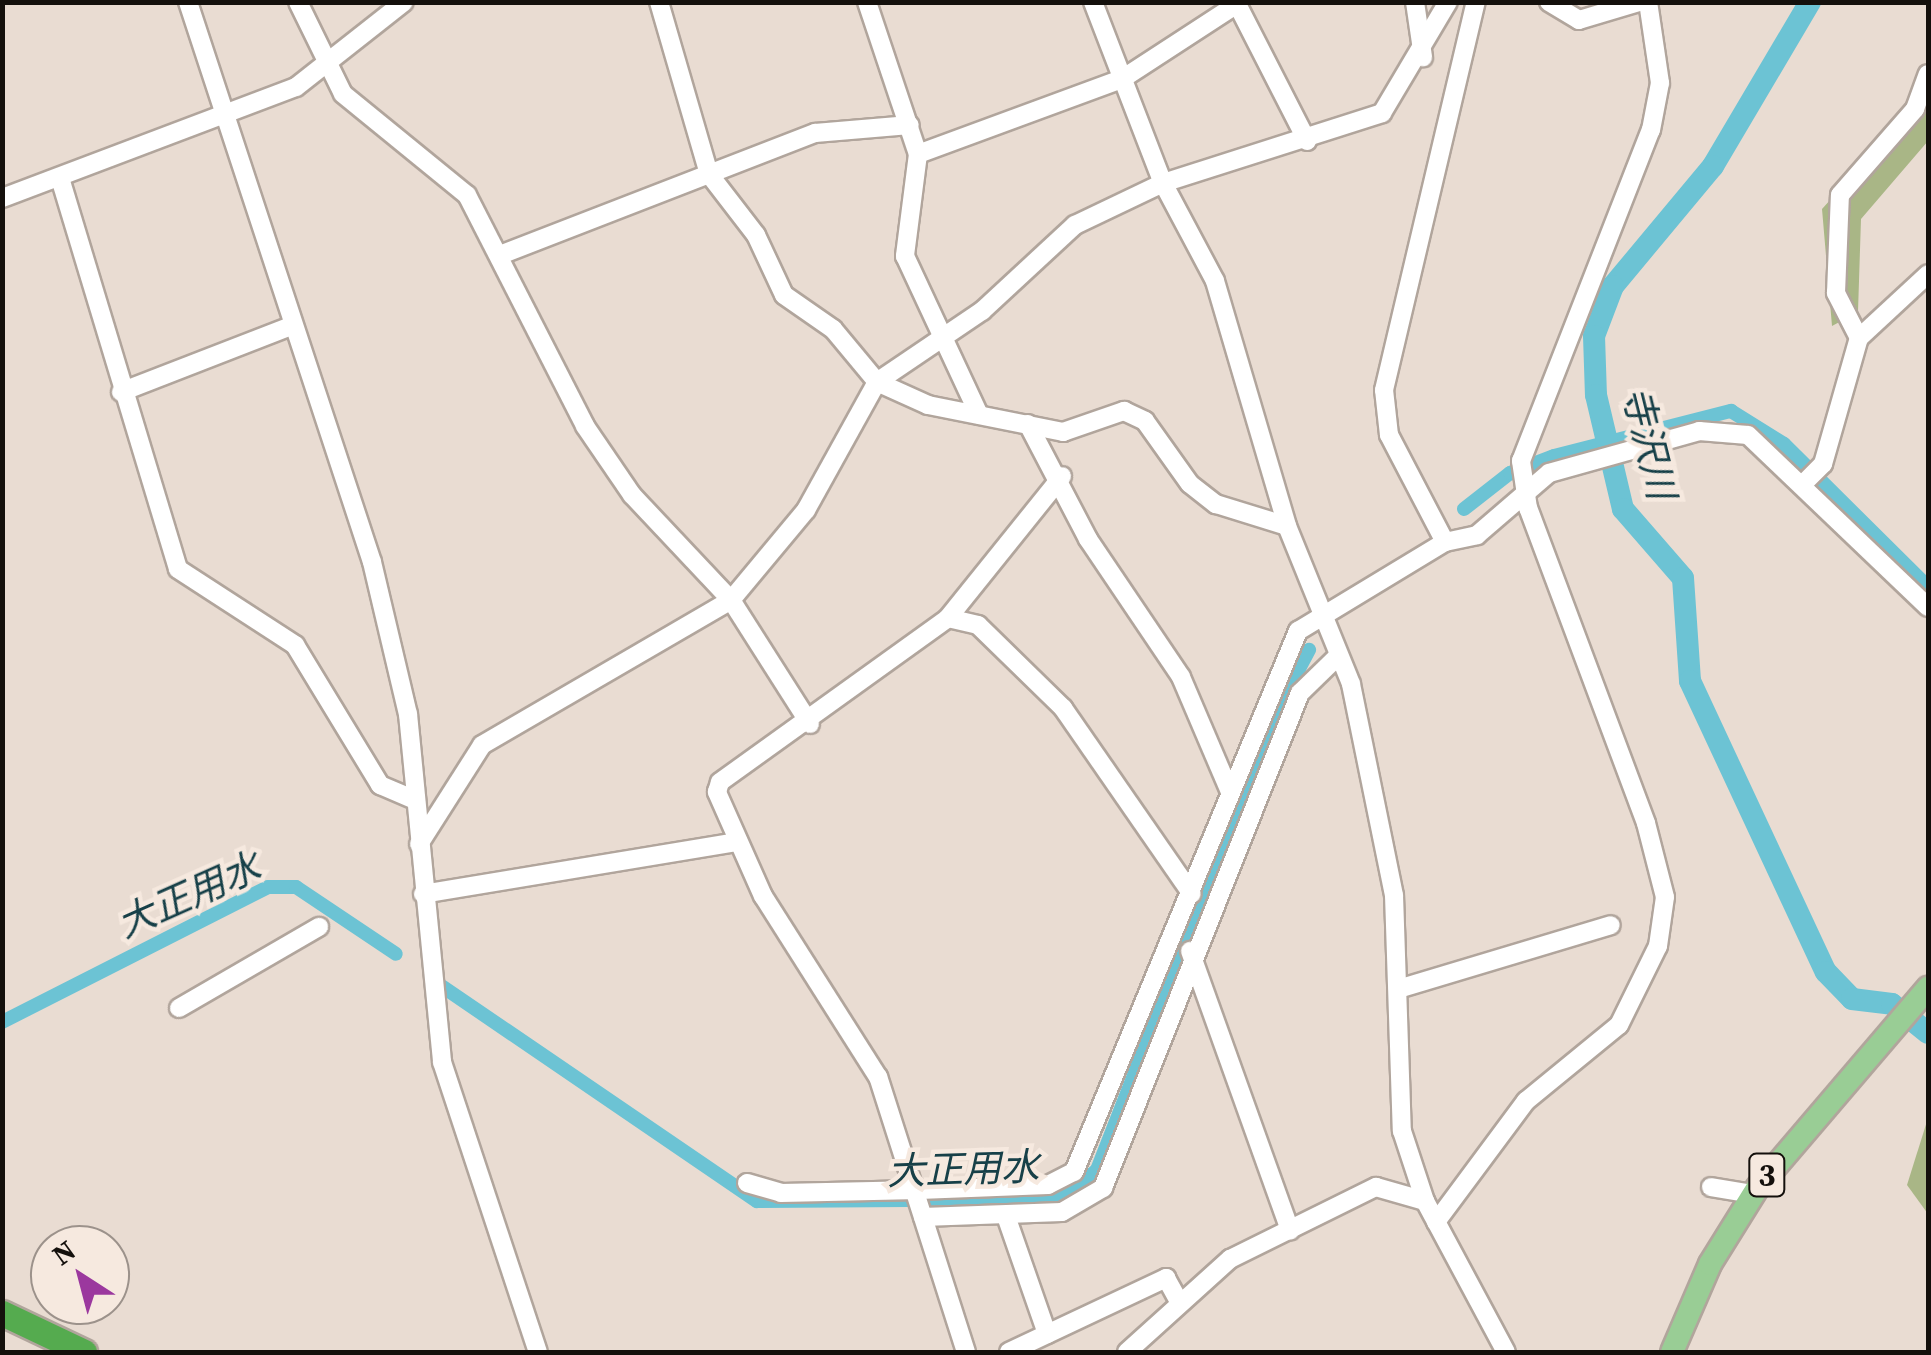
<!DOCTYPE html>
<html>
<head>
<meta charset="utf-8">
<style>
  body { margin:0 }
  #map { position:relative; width:1931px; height:1355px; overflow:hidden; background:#e9dcd2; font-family:"Source Serif 4","Noto Sans JP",serif }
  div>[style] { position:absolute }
  .green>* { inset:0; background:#a9b686 }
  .canal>* { height:14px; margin:-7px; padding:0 7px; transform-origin:7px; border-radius:7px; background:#6cc3d4 }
  .river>* { height:22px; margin:-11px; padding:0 11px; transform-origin:11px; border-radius:11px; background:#6cc3d4 }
  .roads { filter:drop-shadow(2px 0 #b1a59c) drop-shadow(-2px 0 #b1a59c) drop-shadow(0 2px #b1a59c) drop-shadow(0 -2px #b1a59c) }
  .minor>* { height:18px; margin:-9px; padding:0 9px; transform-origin:9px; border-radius:9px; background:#fff }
  .major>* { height:22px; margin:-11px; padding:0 11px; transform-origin:11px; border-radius:11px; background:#99cd95 }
  .highway>* { height:25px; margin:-12.5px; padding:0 12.5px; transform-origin:12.5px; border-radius:12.5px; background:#55ab4f }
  span { translate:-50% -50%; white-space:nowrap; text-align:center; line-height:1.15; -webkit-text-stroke:9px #f6e9df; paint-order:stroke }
  .shield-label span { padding:2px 8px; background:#f6e9df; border:2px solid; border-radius:8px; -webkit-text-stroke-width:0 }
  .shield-label { font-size:32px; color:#14100c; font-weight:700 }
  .water-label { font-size:38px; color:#174048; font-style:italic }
  .frame { position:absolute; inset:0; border:5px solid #14100c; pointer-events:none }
  .north { position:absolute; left:30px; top:1225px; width:100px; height:100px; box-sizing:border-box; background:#f6e9df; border:2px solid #9c928b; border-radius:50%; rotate:324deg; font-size:28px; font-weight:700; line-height:40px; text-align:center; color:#14100c }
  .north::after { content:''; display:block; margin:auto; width:35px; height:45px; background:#9b389e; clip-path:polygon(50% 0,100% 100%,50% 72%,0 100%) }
</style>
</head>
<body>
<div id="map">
  <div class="green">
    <i style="clip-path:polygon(1928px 92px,1928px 141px,1861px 219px,1858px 312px,1832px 326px,1822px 209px)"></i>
    <i style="clip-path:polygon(1928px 1118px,1928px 1214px,1907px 1185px)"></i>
  </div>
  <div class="canal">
    <i style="left:1464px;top:509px;width:58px;rotate:-38deg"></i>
    <i style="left:1510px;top:473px;width:47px;rotate:-21.1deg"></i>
    <i style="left:1554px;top:456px;width:183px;rotate:-14.3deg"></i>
    <i style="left:1731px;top:411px;width:62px;rotate:31.9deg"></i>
    <i style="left:1784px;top:444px;width:203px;rotate:44.8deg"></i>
    <i style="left:443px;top:987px;width:380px;rotate:34.3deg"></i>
    <i style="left:757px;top:1201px;width:304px;rotate:-0.4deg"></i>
    <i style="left:1061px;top:1199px;width:46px;rotate:-38.9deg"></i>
    <i style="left:1097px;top:1170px;width:487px;rotate:-68.7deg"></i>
    <i style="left:1274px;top:716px;width:75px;rotate:-62.1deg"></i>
    <i style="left:2px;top:1022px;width:298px;rotate:-26.9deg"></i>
    <i style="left:268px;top:887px;width:28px"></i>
    <i style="left:296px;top:887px;width:120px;rotate:33.8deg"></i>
  </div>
  <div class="river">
    <i style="left:1810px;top:2px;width:191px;rotate:120.6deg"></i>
    <i style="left:1713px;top:166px;width:156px;rotate:129.8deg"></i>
    <i style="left:1613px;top:286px;width:53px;rotate:110.8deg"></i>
    <i style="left:1594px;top:336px;width:59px;rotate:88.1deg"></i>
    <i style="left:1596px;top:395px;width:117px;rotate:76.7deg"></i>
    <i style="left:1623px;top:509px;width:91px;rotate:49deg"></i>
    <i style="left:1683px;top:578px;width:103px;rotate:86.1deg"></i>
    <i style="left:1690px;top:681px;width:321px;rotate:65deg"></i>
    <i style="left:1826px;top:972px;width:37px;rotate:46deg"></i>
    <i style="left:1852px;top:999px;width:40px;rotate:7.1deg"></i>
    <i style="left:1892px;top:1004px;width:46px;rotate:38.9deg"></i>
  </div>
  <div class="roads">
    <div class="minor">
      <i style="left:188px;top:2px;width:589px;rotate:71.81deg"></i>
      <i style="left:372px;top:562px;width:156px;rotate:76.7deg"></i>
      <i style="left:408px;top:714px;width:350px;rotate:84.4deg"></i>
      <i style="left:442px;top:1062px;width:305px;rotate:71.7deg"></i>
      <i style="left:298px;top:2px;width:102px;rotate:63.9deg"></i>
      <i style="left:343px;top:94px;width:160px;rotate:39.2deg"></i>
      <i style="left:467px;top:195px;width:259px;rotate:62.9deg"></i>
      <i style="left:585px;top:426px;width:83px;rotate:55.7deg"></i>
      <i style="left:632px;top:495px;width:144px;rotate:46.7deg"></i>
      <i style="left:731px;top:600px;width:147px;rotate:57.5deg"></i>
      <i style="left:659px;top:2px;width:179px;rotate:73.8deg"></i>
      <i style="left:709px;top:174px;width:77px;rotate:52.4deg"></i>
      <i style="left:756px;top:235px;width:66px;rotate:65deg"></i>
      <i style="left:784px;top:295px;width:60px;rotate:34.8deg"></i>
      <i style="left:833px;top:329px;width:69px;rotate:50.3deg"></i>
      <i style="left:877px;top:382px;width:56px;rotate:24.3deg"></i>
      <i style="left:928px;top:405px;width:138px;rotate:11.3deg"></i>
      <i style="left:1063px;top:432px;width:65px;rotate:-19deg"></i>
      <i style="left:1124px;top:411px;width:23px;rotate:25deg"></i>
      <i style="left:1145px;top:421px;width:77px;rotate:54.5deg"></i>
      <i style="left:1190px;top:484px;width:33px;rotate:38deg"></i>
      <i style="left:1216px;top:504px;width:74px;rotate:17.2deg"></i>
      <i style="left:867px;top:2px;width:160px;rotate:71.5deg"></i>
      <i style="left:918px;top:154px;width:217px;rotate:-20.2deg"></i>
      <i style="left:1122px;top:79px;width:137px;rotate:-33.1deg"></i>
      <i style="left:1093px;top:2px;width:194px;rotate:68.9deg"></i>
      <i style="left:1163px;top:183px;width:111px;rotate:62deg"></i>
      <i style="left:1215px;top:281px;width:255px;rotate:73.6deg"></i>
      <i style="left:1287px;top:526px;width:170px;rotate:67.9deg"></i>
      <i style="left:1351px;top:684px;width:215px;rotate:78.5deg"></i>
      <i style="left:1394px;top:895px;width:236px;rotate:88.1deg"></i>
      <i style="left:1402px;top:1131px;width:74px;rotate:71.8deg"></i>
      <i style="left:1425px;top:1201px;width:171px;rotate:61.8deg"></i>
      <i style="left:1236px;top:2px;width:156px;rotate:62.9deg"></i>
      <i style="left:1415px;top:2px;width:56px;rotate:81.7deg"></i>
      <i style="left:1549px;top:2px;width:35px;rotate:31deg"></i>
      <i style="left:1579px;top:20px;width:63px;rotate:-16.7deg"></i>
      <i style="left:918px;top:154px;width:103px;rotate:97.3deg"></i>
      <i style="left:905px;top:256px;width:175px;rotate:65deg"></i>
      <i style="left:60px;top:178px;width:408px;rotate:73.2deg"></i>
      <i style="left:178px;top:569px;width:140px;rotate:33deg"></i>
      <i style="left:295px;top:645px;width:164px;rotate:58.7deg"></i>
      <i style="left:380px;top:785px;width:38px;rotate:23deg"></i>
      <i style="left:2px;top:198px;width:314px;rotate:-20.7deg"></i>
      <i style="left:296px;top:87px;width:137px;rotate:-38.2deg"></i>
      <i style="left:500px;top:255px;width:338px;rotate:-21.2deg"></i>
      <i style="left:815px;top:133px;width:95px;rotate:-4.8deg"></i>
      <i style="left:1859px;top:338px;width:51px;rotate:-117.1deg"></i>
      <i style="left:1836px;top:293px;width:98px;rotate:-87.7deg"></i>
      <i style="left:1840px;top:195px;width:114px;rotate:-48.9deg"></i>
      <i style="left:1915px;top:109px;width:37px;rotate:-70deg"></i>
      <i style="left:121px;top:392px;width:180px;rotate:-21.2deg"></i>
      <i style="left:1028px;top:424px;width:130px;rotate:62.4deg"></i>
      <i style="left:1088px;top:539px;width:166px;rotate:56deg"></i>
      <i style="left:1181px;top:677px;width:125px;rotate:66.9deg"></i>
      <i style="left:1804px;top:483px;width:27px;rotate:-45deg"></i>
      <i style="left:1823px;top:464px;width:131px;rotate:-74.1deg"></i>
      <i style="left:1859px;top:338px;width:94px;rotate:-42.8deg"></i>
      <i style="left:1445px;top:542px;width:121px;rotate:-117.6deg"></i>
      <i style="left:1389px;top:435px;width:45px;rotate:-96.3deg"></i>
      <i style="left:1384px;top:390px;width:399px;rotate:-76.7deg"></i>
      <i style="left:948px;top:618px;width:31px;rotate:13deg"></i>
      <i style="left:978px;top:625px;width:119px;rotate:44.3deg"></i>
      <i style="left:1063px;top:708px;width:226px;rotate:55.3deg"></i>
      <i style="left:419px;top:844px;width:117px;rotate:-57.5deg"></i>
      <i style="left:482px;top:745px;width:288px;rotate:-30.2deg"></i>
      <i style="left:731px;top:600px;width:117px;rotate:-50.2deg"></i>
      <i style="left:806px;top:510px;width:146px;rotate:-61deg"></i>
      <i style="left:877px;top:382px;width:127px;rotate:-34.1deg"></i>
      <i style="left:982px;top:311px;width:127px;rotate:-42.8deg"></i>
      <i style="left:1075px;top:225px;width:98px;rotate:-25.5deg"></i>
      <i style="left:1163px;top:183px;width:230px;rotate:-17.7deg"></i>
      <i style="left:1382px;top:113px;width:129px;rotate:-59.3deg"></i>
      <i style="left:423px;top:894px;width:319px;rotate:-9.4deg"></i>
      <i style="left:1190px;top:951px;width:297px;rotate:70.3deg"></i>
      <i style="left:1398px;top:989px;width:222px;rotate:-16.7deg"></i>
      <i style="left:179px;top:1008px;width:162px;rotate:-30.1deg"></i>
      <i style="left:747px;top:1183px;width:35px;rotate:16deg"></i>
      <i style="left:781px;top:1193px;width:138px;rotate:-1.2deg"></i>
      <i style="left:919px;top:1190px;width:129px;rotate:-2.2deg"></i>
      <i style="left:1048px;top:1185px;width:29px;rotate:-27deg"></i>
      <i style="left:1074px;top:1172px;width:586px;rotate:-67.51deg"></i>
      <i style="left:1298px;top:631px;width:172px;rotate:-31.2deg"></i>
      <i style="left:1445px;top:542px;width:33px;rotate:-12deg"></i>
      <i style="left:1477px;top:535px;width:95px;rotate:-40.7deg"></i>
      <i style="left:1549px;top:473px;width:156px;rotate:-15.6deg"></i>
      <i style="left:1699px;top:431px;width:49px;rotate:4.7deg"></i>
      <i style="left:1748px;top:435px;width:249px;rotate:43.7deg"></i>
      <i style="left:1711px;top:1187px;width:43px;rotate:9.5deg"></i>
      <i style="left:1006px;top:1216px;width:125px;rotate:70.8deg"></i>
      <i style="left:923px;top:1217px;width:139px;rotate:-2.1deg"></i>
      <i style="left:1062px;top:1212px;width:48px;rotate:-30.3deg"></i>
      <i style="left:1103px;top:1188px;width:533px;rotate:-68.3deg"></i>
      <i style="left:1300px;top:693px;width:53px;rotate:-44.2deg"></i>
      <i style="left:1436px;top:1222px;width:151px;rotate:-53.4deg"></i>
      <i style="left:1526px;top:1101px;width:120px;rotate:-39.3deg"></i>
      <i style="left:1619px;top:1025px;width:88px;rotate:-63.7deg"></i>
      <i style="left:1658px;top:946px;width:49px;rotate:-81.9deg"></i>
      <i style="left:1665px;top:897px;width:76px;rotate:-104.4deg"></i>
      <i style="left:1646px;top:823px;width:336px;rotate:-110.5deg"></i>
      <i style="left:1528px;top:508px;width:48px;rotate:-98.5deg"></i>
      <i style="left:1521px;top:461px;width:356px;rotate:-68.6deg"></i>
      <i style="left:1651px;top:130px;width:48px;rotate:-79.2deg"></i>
      <i style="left:1660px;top:83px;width:82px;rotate:-98.4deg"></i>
      <i style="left:966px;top:1352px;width:289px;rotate:-107.7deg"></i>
      <i style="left:878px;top:1077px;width:214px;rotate:-122.4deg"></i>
      <i style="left:763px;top:896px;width:114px;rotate:-113.9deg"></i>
      <i style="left:717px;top:792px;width:10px;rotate:-73deg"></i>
      <i style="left:720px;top:782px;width:281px;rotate:-35.7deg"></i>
      <i style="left:948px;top:618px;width:182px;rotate:-51.2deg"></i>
      <i style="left:1009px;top:1352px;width:174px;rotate:-25.2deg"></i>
      <i style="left:1166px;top:1278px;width:29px;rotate:61deg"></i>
      <i style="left:1127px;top:1352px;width:139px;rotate:-42.1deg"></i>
      <i style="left:1230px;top:1259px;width:163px;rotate:-26.3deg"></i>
      <i style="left:1376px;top:1187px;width:51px;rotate:15.9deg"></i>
    </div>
    <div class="major">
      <i style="left:1672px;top:1352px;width:96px;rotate:-66.6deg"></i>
      <i style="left:1710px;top:1264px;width:91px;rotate:-58.1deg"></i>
      <i style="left:1758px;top:1187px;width:262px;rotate:-49.5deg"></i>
    </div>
    <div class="highway">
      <i style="left:2px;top:1313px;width:91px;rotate:25.4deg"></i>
    </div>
  </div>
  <div class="shield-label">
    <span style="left:1767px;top:1175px">3</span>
  </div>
  <div class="water-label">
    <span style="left:1648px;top:443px;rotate:76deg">寺沢川</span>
    <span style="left:189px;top:896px;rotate:-24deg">大正用水</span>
    <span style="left:963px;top:1170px;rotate:-2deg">大正用水</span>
  </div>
  <div class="frame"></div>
  <div class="north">N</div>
</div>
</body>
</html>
